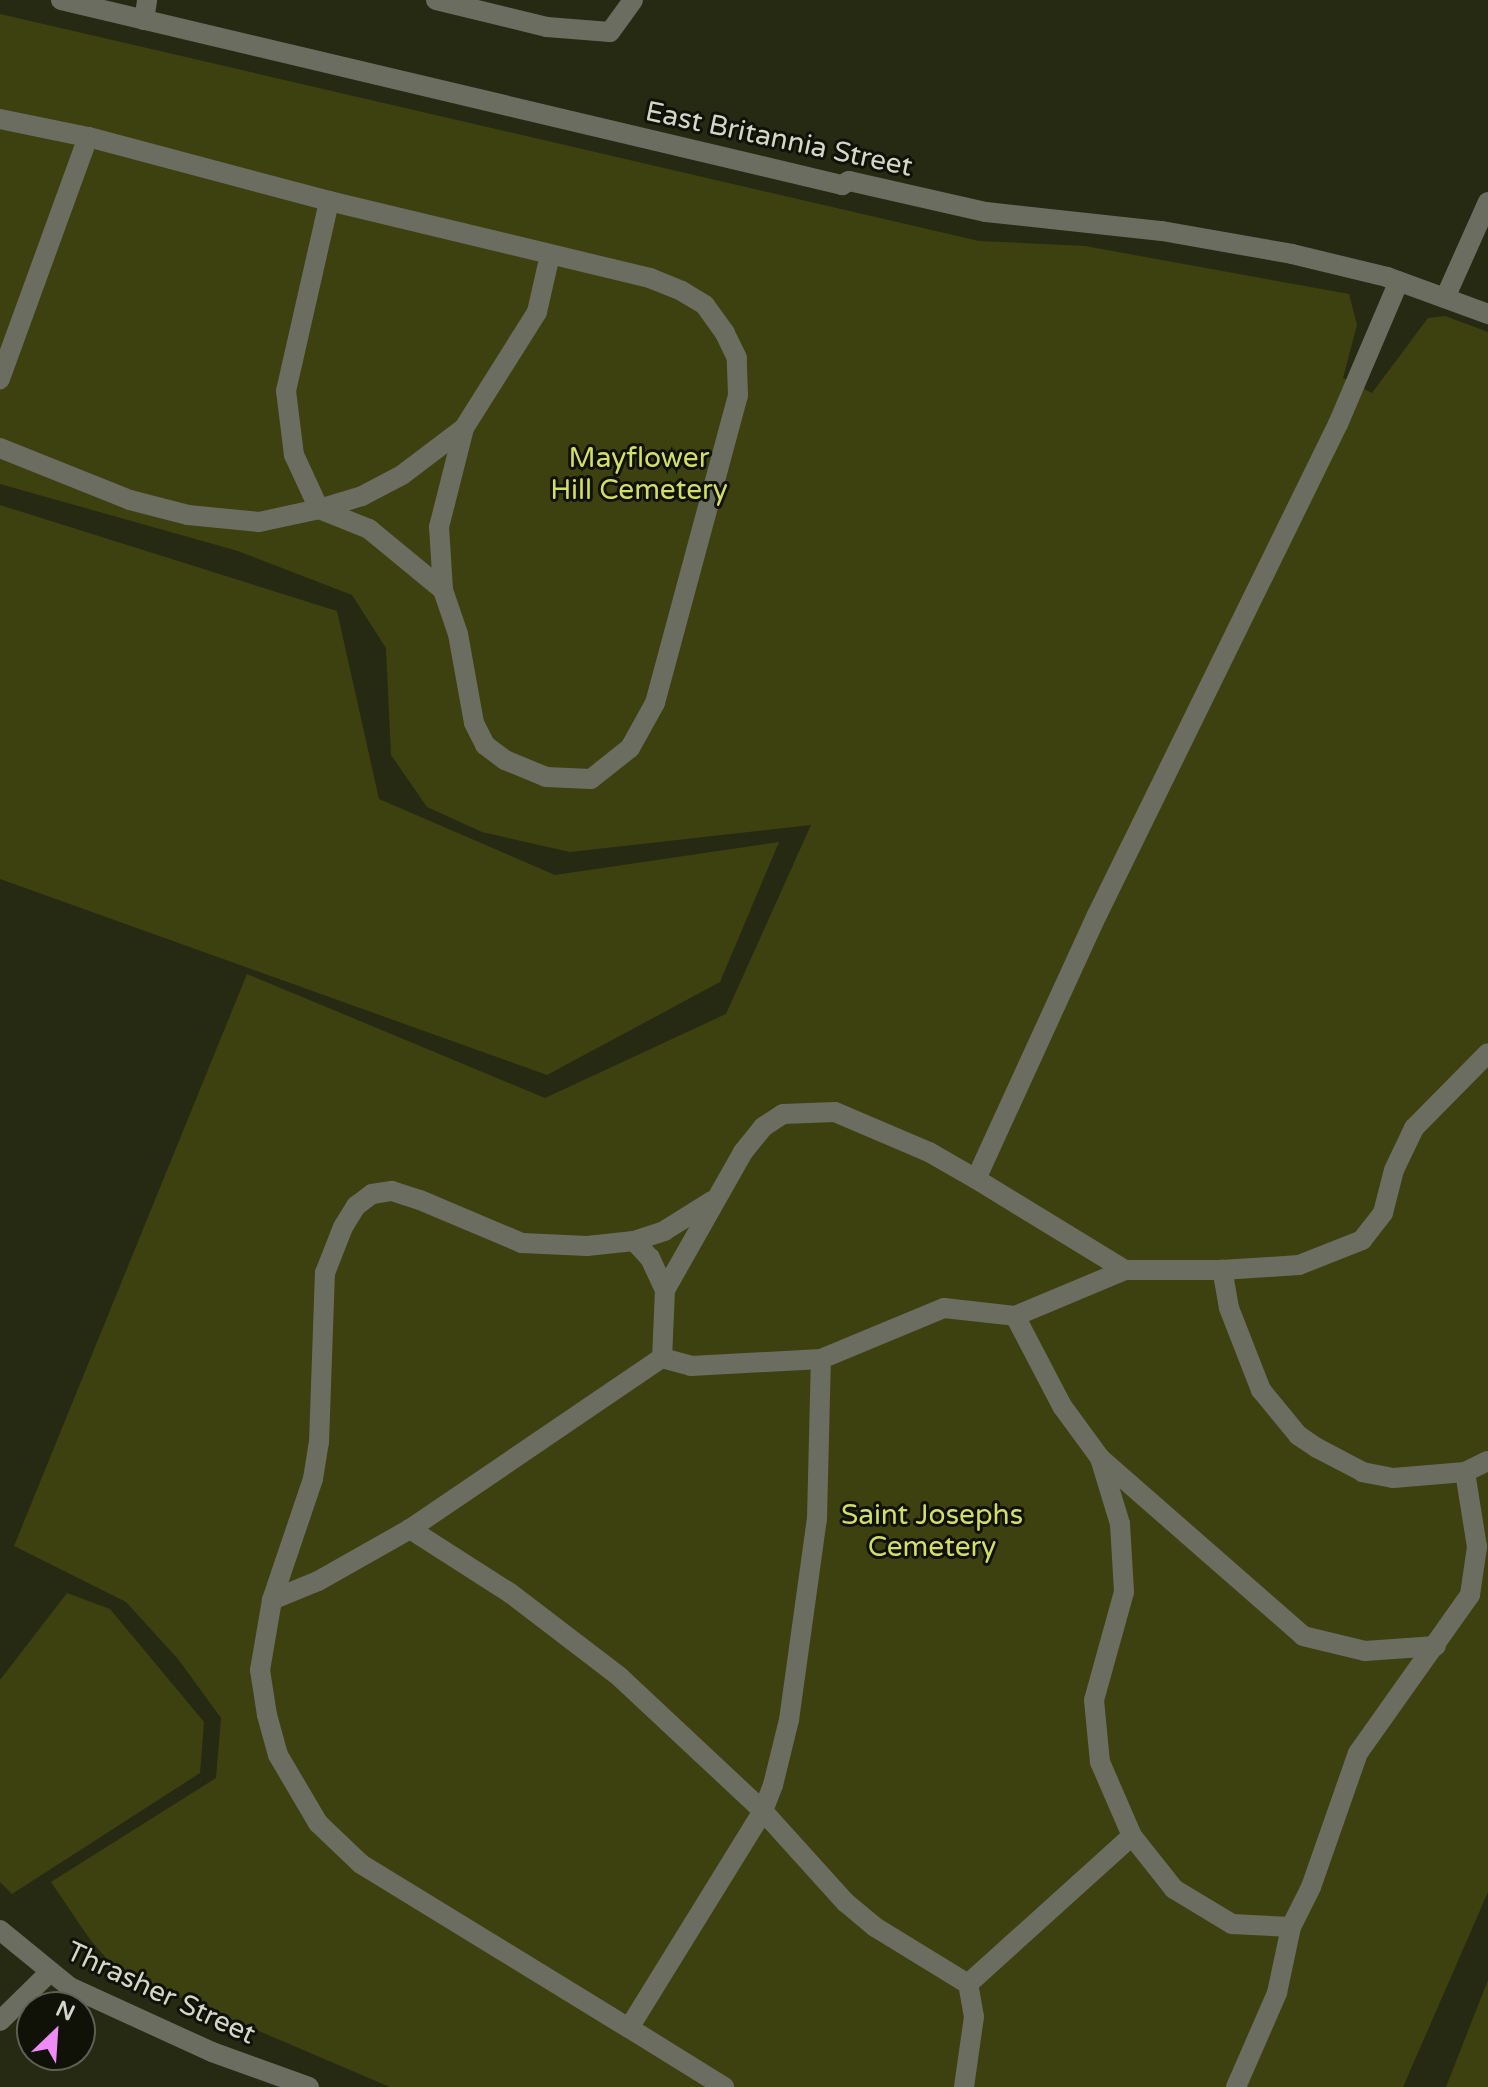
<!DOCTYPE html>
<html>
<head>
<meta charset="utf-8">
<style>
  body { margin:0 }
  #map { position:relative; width:1488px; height:2087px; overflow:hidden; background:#272a12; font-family:"Varela Round",sans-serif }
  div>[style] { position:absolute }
  .green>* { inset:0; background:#3d4110 }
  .minor>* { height:20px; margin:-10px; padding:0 10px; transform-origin:10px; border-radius:10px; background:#6b6d61 }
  span { translate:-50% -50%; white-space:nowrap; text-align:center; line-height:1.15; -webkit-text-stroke:6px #101107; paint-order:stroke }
  .street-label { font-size:28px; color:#d4d6c7 }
  .park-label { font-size:28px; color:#d2de68 }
  .north { position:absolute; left:16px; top:1991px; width:80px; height:80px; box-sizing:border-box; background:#101107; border:2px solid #5e6054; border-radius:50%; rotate:25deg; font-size:22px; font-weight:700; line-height:32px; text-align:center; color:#d4d6c7 }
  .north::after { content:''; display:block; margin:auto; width:28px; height:36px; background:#ef8bf7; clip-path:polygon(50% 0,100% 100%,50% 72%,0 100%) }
</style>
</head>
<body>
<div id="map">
  <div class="green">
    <i style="clip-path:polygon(0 14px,979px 241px,1085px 246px,1349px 294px,1357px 325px,1343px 378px,1372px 393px,1428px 318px,1445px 316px,1488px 332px,1488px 1892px,1403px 2087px,390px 2087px,116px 1970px,89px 1938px,51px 1882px,216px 1778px,221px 1718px,178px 1659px,126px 1602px,14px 1546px,247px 974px,545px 1098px,726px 1014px,811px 825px,570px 852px,482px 832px,427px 807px,391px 755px,386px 648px,352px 595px,238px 551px,0 484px)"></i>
    <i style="clip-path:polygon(0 505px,337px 611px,379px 799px,555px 875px,779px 842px,720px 982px,547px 1075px,0 879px)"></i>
    <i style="clip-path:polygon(67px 1593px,110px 1609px,204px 1722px,200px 1773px,12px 1894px,0 1882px,0 1680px)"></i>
    <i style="clip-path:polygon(1488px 1980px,1488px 2087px,1446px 2087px)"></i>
  </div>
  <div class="minor">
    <i style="left:61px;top:0;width:803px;rotate:13.33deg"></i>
    <i style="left:842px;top:185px;width:8px;rotate:-30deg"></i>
    <i style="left:849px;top:181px;width:140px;rotate:12.8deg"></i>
    <i style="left:986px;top:212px;width:177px;rotate:6.2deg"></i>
    <i style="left:1162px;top:231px;width:132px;rotate:10deg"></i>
    <i style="left:1292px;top:254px;width:98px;rotate:13.6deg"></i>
    <i style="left:1387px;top:277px;width:108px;rotate:20.1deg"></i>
    <i style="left:436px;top:0;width:114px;rotate:13.7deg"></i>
    <i style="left:547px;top:27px;width:63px;rotate:4.5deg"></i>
    <i style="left:610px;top:32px;width:39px;rotate:-54deg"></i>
    <i style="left:144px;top:20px;width:20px;rotate:-81deg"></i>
    <i style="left:0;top:119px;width:90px;rotate:11.6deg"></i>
    <i style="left:88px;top:137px;width:258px;rotate:110deg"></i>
    <i style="left:1445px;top:298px;width:105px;rotate:-65.9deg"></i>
    <i style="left:0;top:448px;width:140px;rotate:21.8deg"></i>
    <i style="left:130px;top:500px;width:60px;rotate:14.5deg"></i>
    <i style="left:188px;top:515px;width:71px;rotate:5.6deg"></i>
    <i style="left:259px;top:522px;width:61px;rotate:-12.2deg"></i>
    <i style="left:319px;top:509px;width:60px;rotate:-114.8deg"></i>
    <i style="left:294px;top:455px;width:64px;rotate:-97.1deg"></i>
    <i style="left:286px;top:391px;width:195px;rotate:-77.2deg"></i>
    <i style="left:329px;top:201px;width:249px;rotate:-165.1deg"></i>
    <i style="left:319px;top:509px;width:54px;rotate:21.8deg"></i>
    <i style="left:369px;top:529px;width:96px;rotate:39.5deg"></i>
    <i style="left:443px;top:590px;width:46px;rotate:71.2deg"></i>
    <i style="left:458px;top:634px;width:90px;rotate:79.8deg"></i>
    <i style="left:474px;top:723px;width:25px;rotate:63deg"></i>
    <i style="left:485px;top:745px;width:25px;rotate:37deg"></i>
    <i style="left:505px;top:760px;width:44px;rotate:22.5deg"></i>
    <i style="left:546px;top:777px;width:45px;rotate:2.5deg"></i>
    <i style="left:591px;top:779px;width:50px;rotate:-38.5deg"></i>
    <i style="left:630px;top:748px;width:51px;rotate:-60.9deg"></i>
    <i style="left:655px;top:703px;width:319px;rotate:-74.9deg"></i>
    <i style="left:738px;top:395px;width:37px;rotate:-92deg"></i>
    <i style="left:737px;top:358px;width:28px;rotate:-116deg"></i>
    <i style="left:725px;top:333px;width:34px;rotate:-126deg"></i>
    <i style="left:705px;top:305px;width:27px;rotate:-149deg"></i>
    <i style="left:682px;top:291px;width:35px;rotate:-158deg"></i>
    <i style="left:650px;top:278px;width:330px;rotate:-166.5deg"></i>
    <i style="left:319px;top:509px;width:45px;rotate:-16.8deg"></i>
    <i style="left:362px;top:496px;width:45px;rotate:-27.7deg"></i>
    <i style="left:402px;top:475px;width:78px;rotate:-37.2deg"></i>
    <i style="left:464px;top:428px;width:137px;rotate:-57.8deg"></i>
    <i style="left:537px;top:312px;width:58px;rotate:-77.2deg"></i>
    <i style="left:443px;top:590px;width:63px;rotate:-93.6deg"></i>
    <i style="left:439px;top:527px;width:102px;rotate:-75.8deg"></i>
    <i style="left:634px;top:1241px;width:32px;rotate:-18deg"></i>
    <i style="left:664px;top:1231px;width:57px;rotate:-32deg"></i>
    <i style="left:1125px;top:1270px;width:119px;rotate:157.3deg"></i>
    <i style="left:1015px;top:1316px;width:102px;rotate:62.4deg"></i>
    <i style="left:1062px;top:1406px;width:64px;rotate:53.8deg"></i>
    <i style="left:1100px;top:1458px;width:69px;rotate:73.1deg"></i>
    <i style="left:1120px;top:1524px;width:68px;rotate:86.6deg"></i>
    <i style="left:1124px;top:1592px;width:112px;rotate:105.5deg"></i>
    <i style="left:1094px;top:1700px;width:62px;rotate:84.5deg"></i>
    <i style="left:1100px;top:1762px;width:81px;rotate:66.6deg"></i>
    <i style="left:1132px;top:1836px;width:68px;rotate:51.6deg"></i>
    <i style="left:1174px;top:1889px;width:68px;rotate:31.1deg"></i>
    <i style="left:1232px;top:1924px;width:59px;rotate:2.9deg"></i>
    <i style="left:1291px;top:1927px;width:45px;rotate:-63.4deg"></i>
    <i style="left:1311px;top:1887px;width:142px;rotate:-70.7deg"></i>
    <i style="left:1358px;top:1753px;width:194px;rotate:-54.7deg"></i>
    <i style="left:1470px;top:1595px;width:49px;rotate:-81.7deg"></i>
    <i style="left:1477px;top:1547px;width:76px;rotate:-99.1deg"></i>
    <i style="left:1465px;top:1472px;width:72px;rotate:175.2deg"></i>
    <i style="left:1393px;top:1478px;width:31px;rotate:-169deg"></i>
    <i style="left:1363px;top:1472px;width:52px;rotate:-152.4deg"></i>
    <i style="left:1317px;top:1448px;width:23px;rotate:-146deg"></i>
    <i style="left:1298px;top:1435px;width:58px;rotate:-129.4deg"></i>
    <i style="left:1261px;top:1390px;width:88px;rotate:-111.3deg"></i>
    <i style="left:1229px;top:1308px;width:39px;rotate:-100deg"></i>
    <i style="left:1222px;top:1270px;width:97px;rotate:180deg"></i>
    <i style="left:1125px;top:1270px;width:175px;rotate:-148.6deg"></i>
    <i style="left:976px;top:1179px;width:290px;rotate:-65.4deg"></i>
    <i style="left:1097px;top:915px;width:547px;rotate:-63.86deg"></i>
    <i style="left:1338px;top:424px;width:155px;rotate:-66.9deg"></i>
    <i style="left:1222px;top:1270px;width:77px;rotate:-3.7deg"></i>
    <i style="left:1299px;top:1265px;width:68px;rotate:-21.6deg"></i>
    <i style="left:1362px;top:1240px;width:34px;rotate:-52deg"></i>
    <i style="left:1383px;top:1213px;width:44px;rotate:-75.7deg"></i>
    <i style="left:1394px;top:1170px;width:47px;rotate:-64.5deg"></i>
    <i style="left:1414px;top:1128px;width:105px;rotate:-45.4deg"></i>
    <i style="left:665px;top:1290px;width:68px;rotate:92.5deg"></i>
    <i style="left:662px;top:1358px;width:30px;rotate:15deg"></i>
    <i style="left:691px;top:1366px;width:130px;rotate:-3.1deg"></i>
    <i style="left:821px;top:1359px;width:133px;rotate:-22.5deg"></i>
    <i style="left:944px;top:1308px;width:71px;rotate:6.4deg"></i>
    <i style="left:1100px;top:1458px;width:270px;rotate:41.2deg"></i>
    <i style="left:1303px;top:1636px;width:64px;rotate:13.6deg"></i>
    <i style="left:1365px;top:1651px;width:71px;rotate:-4deg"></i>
    <i style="left:1465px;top:1472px;width:25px;rotate:-26deg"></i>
    <i style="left:410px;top:1529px;width:305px;rotate:-34.2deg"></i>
    <i style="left:272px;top:1600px;width:71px;rotate:99.7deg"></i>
    <i style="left:260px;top:1670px;width:46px;rotate:81.2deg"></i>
    <i style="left:267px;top:1715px;width:41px;rotate:74.6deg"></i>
    <i style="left:278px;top:1755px;width:79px;rotate:59.5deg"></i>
    <i style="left:318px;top:1823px;width:59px;rotate:43.6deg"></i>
    <i style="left:361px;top:1864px;width:314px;rotate:31.5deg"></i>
    <i style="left:629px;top:2028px;width:255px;rotate:-58.3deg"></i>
    <i style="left:763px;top:1811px;width:28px;rotate:-69deg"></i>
    <i style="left:773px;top:1785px;width:67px;rotate:-76.2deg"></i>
    <i style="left:789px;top:1720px;width:203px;rotate:-82.1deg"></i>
    <i style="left:817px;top:1519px;width:160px;rotate:-88.6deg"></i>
    <i style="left:0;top:1930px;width:90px;rotate:39.2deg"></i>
    <i style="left:70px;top:1987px;width:156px;rotate:24.6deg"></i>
    <i style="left:212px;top:2052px;width:103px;rotate:19.8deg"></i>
    <i style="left:968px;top:1984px;width:109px;rotate:-148.5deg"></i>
    <i style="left:875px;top:1927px;width:38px;rotate:-140deg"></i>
    <i style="left:846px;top:1903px;width:124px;rotate:-132.1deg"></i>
    <i style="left:763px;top:1811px;width:196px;rotate:-136.9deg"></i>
    <i style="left:620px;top:1677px;width:138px;rotate:-142.6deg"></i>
    <i style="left:510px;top:1593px;width:119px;rotate:-147.4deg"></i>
    <i style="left:410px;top:1529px;width:106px;rotate:150.5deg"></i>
    <i style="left:318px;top:1581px;width:50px;rotate:157.6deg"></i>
    <i style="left:272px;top:1600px;width:128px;rotate:-71.3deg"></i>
    <i style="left:313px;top:1479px;width:36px;rotate:-81deg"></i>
    <i style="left:319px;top:1443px;width:170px;rotate:-88deg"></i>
    <i style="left:325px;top:1273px;width:49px;rotate:-68.6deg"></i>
    <i style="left:343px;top:1227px;width:25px;rotate:-58deg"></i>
    <i style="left:356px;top:1206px;width:20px;rotate:-37deg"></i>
    <i style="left:372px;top:1194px;width:20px;rotate:-9deg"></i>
    <i style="left:392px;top:1191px;width:29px;rotate:18deg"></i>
    <i style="left:420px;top:1200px;width:111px;rotate:22.9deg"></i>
    <i style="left:522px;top:1243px;width:65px;rotate:2.6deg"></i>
    <i style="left:587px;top:1246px;width:47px;rotate:-6.1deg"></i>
    <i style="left:634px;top:1241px;width:23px;rotate:47deg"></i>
    <i style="left:650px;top:1258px;width:35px;rotate:65deg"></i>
    <i style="left:665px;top:1290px;width:159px;rotate:-60.5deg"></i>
    <i style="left:743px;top:1152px;width:32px;rotate:-51deg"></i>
    <i style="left:763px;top:1127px;width:24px;rotate:-33deg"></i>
    <i style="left:783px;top:1114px;width:52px;rotate:-2.2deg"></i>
    <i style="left:835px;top:1112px;width:102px;rotate:23.1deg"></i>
    <i style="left:929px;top:1152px;width:54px;rotate:29.9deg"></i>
    <i style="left:0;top:2021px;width:69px;rotate:-44.4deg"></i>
    <i style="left:629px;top:2028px;width:112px;rotate:31.8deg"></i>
    <i style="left:964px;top:2087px;width:71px;rotate:-81.9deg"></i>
    <i style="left:974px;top:2017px;width:34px;rotate:-100deg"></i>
    <i style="left:968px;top:1984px;width:221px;rotate:-42.1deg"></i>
    <i style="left:1236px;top:2087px;width:103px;rotate:-66.4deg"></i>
    <i style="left:1277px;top:1993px;width:67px;rotate:-78deg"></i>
  </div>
  <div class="street-label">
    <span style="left:779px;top:139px;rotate:12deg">East Britannia Street</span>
    <span style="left:161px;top:1993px;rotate:25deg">Thrasher Street</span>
  </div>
  <div class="park-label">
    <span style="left:639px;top:474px">Mayflower<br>Hill Cemetery</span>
    <span style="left:932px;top:1531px">Saint Josephs<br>Cemetery</span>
  </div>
  <div class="north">N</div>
</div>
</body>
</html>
